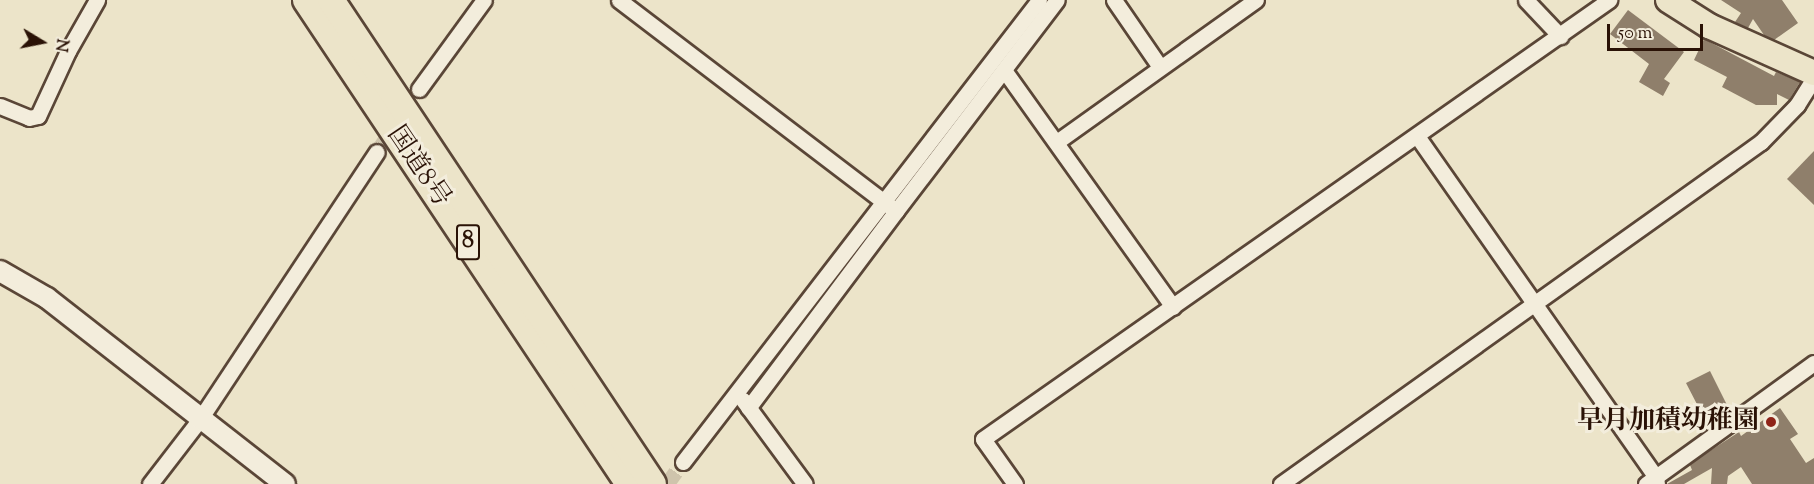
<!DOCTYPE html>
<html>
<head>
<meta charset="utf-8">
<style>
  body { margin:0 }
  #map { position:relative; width:1814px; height:484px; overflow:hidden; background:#ece4c9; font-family:"Sorts Mill Goudy","Noto Serif JP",serif }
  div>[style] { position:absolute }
  .building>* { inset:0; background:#8f7f6b }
  .minor-tunnel>* { height:15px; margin-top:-7.5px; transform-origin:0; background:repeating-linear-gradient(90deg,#cfc4ac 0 15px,transparent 0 23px) }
  .roads { filter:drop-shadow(2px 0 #5a4637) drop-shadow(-2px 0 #5a4637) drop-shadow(0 2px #5a4637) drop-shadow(0 -2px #5a4637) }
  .minor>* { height:15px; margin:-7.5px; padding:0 7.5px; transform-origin:7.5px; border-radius:7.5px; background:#f3eddc }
  .tertiary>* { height:20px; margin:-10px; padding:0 10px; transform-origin:10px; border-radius:10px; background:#f3eddc }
  .primary>* { height:24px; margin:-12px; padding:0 12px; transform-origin:12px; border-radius:12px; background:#ece4c9 }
  .trunk>* { height:26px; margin:-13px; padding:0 13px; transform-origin:13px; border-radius:13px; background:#ece4c9 }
  .dots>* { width:16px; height:16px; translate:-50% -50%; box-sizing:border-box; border:3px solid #f3eddc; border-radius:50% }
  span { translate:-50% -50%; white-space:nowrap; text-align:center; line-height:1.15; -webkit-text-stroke:6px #f3eddc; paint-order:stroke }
  .shield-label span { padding:2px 4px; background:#f3eddc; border:2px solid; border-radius:4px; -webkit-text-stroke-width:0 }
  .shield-label { font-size:24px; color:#2a1206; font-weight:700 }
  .street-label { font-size:26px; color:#2a1206 }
  .poi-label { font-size:26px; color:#2a1206; font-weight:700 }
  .right { translate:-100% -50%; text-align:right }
  .north { position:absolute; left:12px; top:12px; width:60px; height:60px; -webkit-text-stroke:4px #f3eddc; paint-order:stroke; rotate:100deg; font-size:16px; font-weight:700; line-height:24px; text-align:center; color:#2a1206 }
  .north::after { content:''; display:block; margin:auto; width:21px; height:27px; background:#2a1206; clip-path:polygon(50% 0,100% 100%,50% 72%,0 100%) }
  .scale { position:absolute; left:1607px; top:24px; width:96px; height:27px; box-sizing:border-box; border:3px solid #2a1206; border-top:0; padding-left:8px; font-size:18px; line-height:21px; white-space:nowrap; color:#2a1206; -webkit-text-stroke:4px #f3eddc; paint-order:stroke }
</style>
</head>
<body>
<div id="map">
  <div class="building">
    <i style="clip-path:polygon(1721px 0,1782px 0,1798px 23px,1774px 40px,1764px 35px,1753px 19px,1748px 28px,1735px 22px,1741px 13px)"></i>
    <i style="clip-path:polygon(1628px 10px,1684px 52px,1664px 79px,1670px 83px,1663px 96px,1639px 82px,1649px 64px,1610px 34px)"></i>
    <i style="clip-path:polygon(1704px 39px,1774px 76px,1776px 72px,1800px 82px,1789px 100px,1777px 94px,1777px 105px,1756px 105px,1722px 87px,1727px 77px,1694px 60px)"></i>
    <i style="clip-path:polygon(1814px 151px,1814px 205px,1787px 179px)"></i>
    <i style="clip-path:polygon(1710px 371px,1729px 409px,1719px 417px,1711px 407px,1701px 412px,1686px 383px)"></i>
    <i style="clip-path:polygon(1780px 408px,1798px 434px,1790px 439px,1806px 463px,1814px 458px,1814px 484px,1752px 484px,1741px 467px,1728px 476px,1727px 484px,1711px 484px,1712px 468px,1684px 484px,1667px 484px,1692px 470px,1690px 465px,1699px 458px,1739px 432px,1741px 436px)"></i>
  </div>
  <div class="minor-tunnel">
    <i style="left:377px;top:152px;width:76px;rotate:-56.3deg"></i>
    <i style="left:667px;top:484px;width:27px;rotate:-54deg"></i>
  </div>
  <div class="roads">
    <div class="minor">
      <i style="left:619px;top:0;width:348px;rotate:37.3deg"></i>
      <i style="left:896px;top:211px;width:246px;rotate:126.9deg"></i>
      <i style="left:1114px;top:0;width:81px;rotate:55.5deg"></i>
      <i style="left:1526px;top:0;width:50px;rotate:46.6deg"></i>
      <i style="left:1004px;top:70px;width:291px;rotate:54.5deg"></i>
      <i style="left:419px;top:89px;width:110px;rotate:-53.9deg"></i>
      <i style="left:0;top:106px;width:31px;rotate:22deg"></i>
      <i style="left:29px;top:118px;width:9px;rotate:-13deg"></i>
      <i style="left:38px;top:116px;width:72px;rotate:-65.2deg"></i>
      <i style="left:68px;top:51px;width:59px;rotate:-60.4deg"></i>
      <i style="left:1417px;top:136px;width:416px;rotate:55deg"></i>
      <i style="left:1656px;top:477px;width:7px;rotate:82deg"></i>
      <i style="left:1058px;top:141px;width:243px;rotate:-35.5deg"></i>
      <i style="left:896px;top:211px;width:265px;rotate:-52.7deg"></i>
      <i style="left:743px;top:400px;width:104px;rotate:53.6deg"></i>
      <i style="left:683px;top:462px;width:583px;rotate:-52.38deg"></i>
      <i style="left:150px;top:484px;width:82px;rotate:-52.4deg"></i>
      <i style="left:200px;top:419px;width:320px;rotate:-56.5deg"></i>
      <i style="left:1015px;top:484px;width:55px;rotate:-125.4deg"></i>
      <i style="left:983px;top:439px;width:765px;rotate:-35.04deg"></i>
      <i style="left:1281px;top:484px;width:589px;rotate:-35.47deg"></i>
      <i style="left:1761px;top:142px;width:52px;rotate:-45.8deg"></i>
      <i style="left:1797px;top:105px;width:26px;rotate:-58deg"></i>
      <i style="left:1811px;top:83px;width:15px;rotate:-79deg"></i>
      <i style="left:1646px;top:484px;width:207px;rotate:-35.8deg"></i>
    </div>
    <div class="tertiary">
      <i style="left:0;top:271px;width:54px;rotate:29.9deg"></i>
      <i style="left:47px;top:298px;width:302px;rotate:38deg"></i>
    </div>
    <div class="primary">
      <i style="left:1668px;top:0;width:49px;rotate:32.4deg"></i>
      <i style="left:1709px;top:26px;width:115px;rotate:24.1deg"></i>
    </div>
    <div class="trunk">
      <i style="left:306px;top:0;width:582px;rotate:56.28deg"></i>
      <i style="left:331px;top:0;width:581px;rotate:56.36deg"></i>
    </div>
  </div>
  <div class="dots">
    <i style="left:1771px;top:422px;background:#8f2418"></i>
  </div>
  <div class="shield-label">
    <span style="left:468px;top:242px">8</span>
  </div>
  <div class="street-label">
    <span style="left:418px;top:167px;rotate:56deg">国道8号</span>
  </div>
  <div class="poi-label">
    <span class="right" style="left:1759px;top:422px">早月加積幼稚園</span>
  </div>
  <div class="north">N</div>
  <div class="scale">50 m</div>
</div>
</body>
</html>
